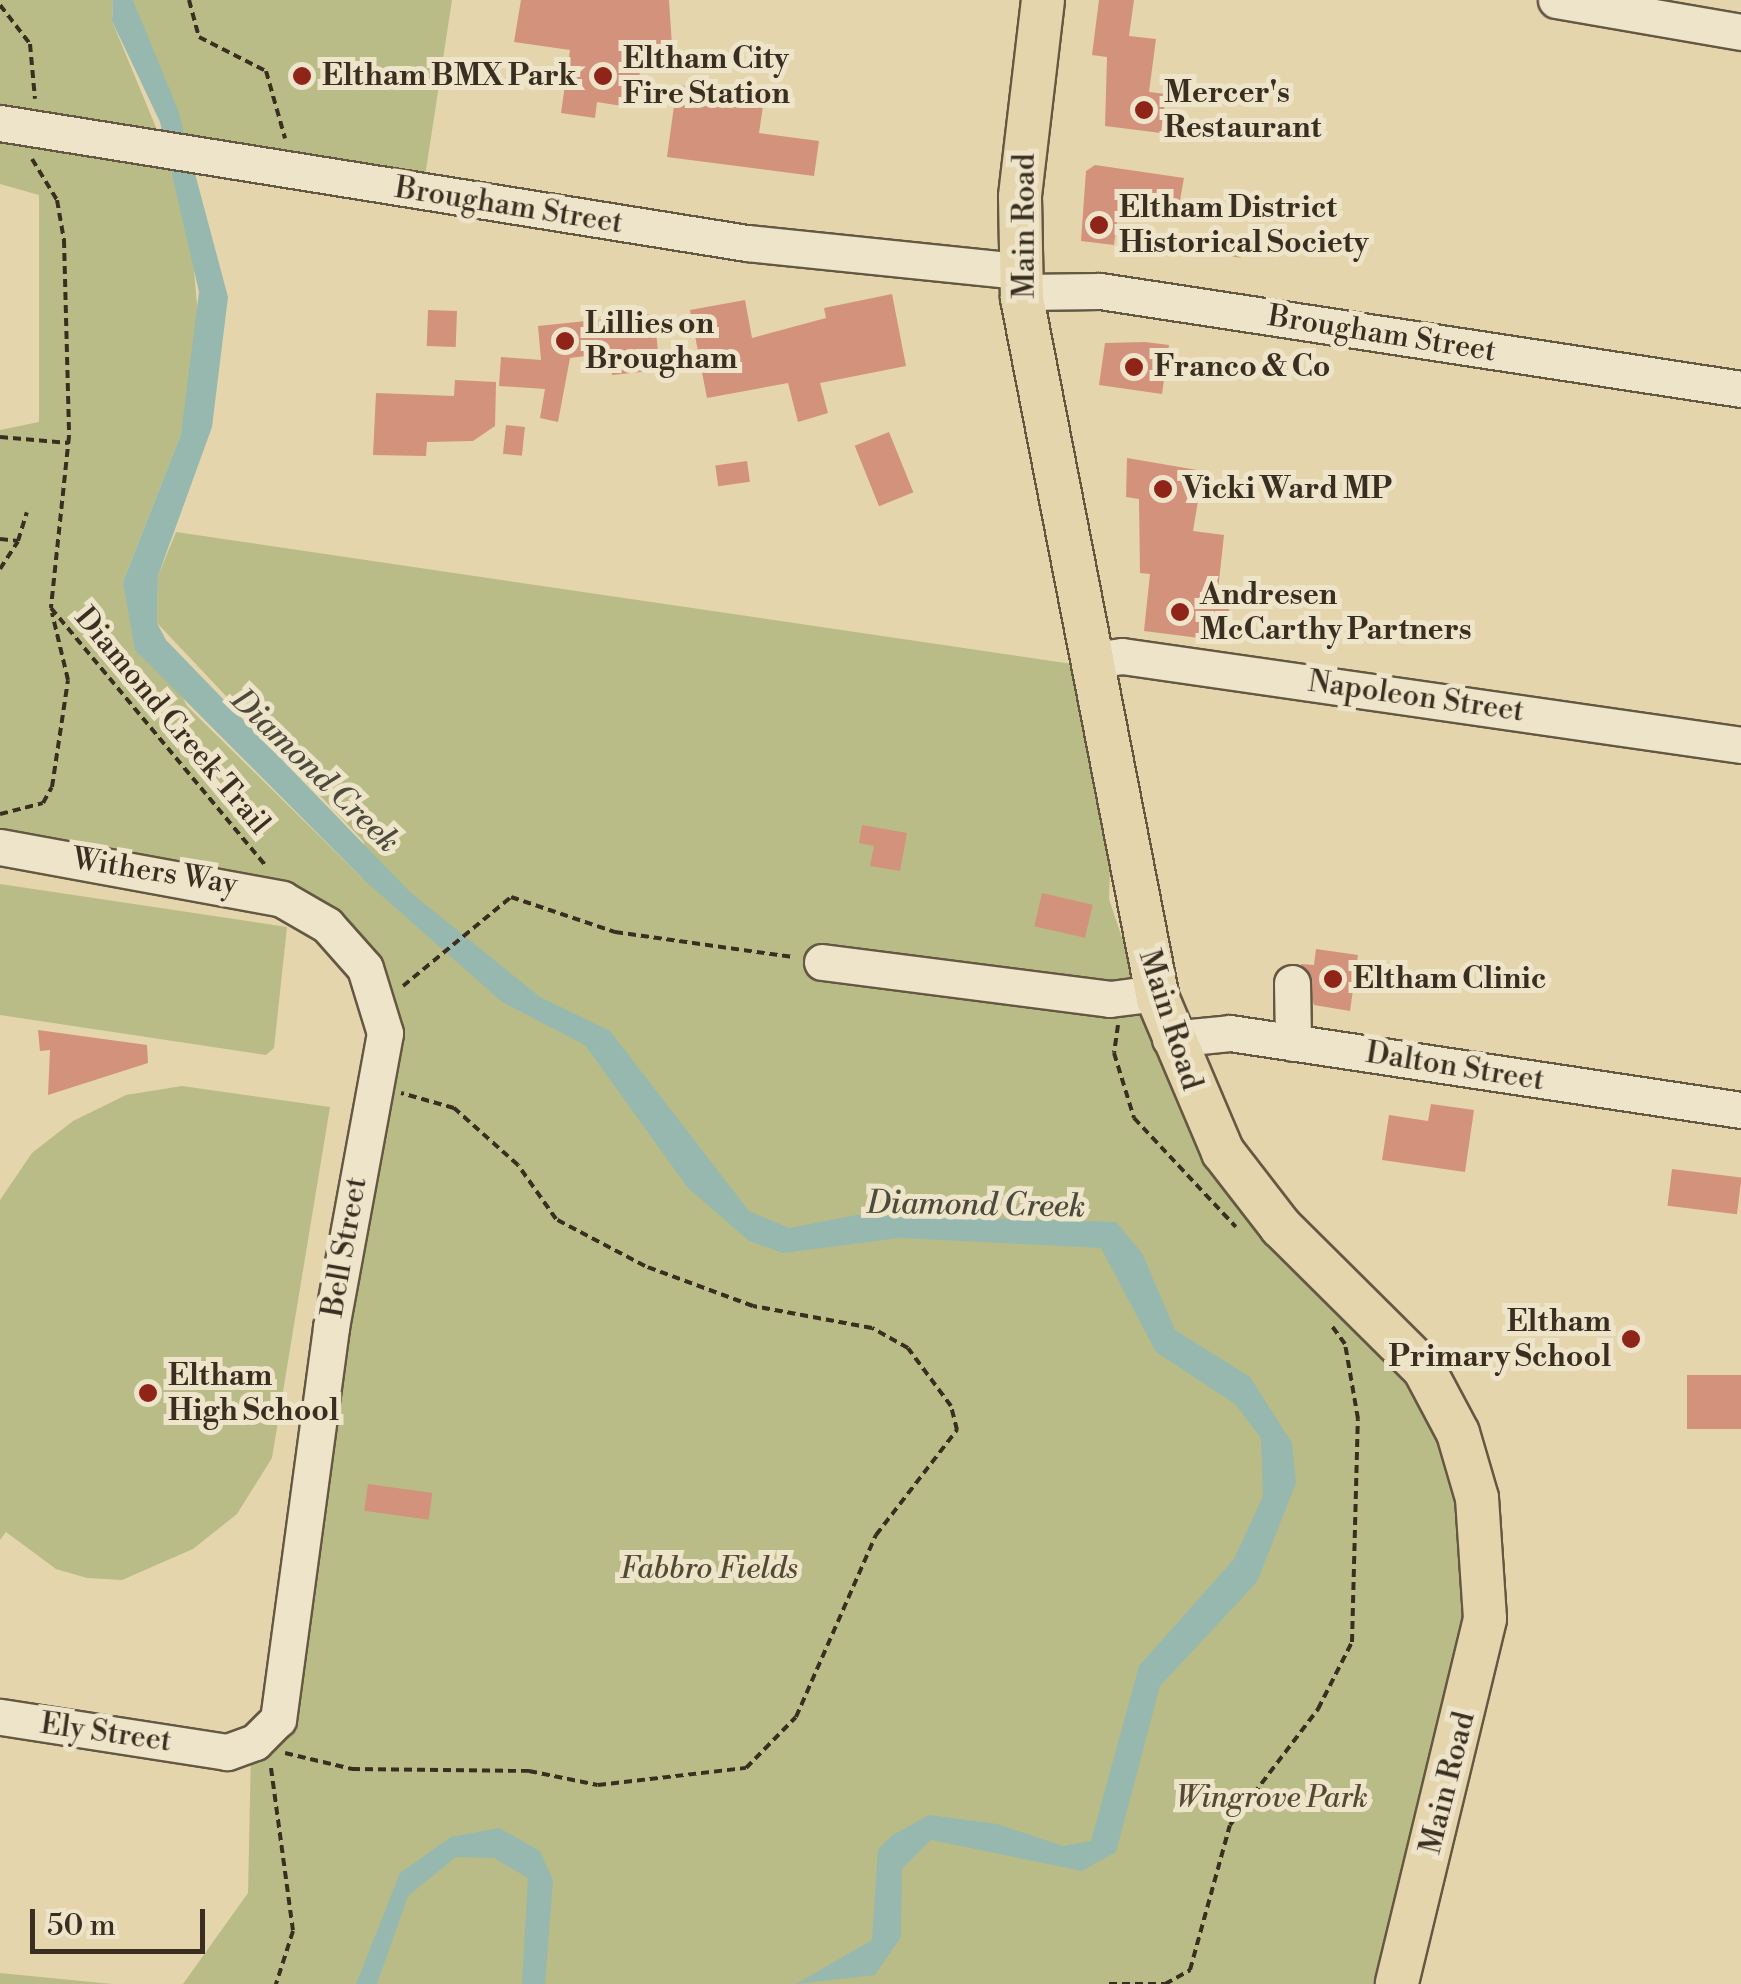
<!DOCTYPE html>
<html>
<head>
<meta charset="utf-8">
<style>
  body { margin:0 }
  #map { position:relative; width:1741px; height:1984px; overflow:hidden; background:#e5d5ad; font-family:"Libre Bodoni",serif }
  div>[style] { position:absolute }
  .green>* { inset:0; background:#b9bc86 }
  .water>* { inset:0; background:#96b8ae }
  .building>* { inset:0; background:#d2927c; transform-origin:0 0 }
  .path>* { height:4px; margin-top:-2px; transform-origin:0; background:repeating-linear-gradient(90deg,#3a2e20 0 8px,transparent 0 13px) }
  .roads { filter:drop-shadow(2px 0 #655843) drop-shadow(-2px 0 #655843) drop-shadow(0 2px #655843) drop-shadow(0 -2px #655843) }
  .minor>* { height:35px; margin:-17.5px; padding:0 17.5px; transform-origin:17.5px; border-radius:17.5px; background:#eee4ca }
  .major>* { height:42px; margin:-21px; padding:0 21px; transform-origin:21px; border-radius:21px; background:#e5d5ad }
  .dots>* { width:28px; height:28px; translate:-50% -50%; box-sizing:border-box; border:5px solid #eee4ca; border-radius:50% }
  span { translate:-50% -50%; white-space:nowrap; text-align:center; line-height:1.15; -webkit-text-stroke:10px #eee4ca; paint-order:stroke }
  .poi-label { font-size:30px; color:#3a2e20; font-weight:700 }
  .left { translate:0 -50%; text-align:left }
  .right { translate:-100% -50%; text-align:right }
  .street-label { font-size:30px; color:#3a2e20 }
  .park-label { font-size:30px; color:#534a34; font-style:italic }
  .water-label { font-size:32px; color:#4c4a3c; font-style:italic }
  .scale { position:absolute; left:30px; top:1909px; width:175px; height:45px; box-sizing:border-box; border:5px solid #3a2e20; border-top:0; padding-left:12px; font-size:30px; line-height:35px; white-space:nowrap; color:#3a2e20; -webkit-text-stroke:8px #eee4ca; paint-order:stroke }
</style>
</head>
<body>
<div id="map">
  <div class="green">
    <i style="clip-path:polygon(0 0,113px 0,112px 21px,162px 142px,0 111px)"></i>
    <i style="clip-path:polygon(133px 0,452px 0,424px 183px,189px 146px)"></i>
    <i style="clip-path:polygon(0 136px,166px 157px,190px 225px,199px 327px,181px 434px,123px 582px,187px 706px,363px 879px,364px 842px,157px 623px,158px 576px,176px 532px,1079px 665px,1111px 839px,1109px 899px,1177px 1102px,1391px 1347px,1449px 1445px,1473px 1593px,1389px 1958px,1374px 1984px,183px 1984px,248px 1893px,251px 1751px,263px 1742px,390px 1049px,347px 934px,0 836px,0 430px,39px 422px,39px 195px,0 184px)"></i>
    <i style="clip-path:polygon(0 884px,287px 927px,274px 1048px,266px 1055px,0 1015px)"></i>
    <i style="clip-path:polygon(182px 1086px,330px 1107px,272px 1458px,237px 1514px,193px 1549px,122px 1580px,87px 1578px,56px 1569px,6px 1532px,0 1540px,0 1200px,32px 1153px,73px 1121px,126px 1095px)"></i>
    <i style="clip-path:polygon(0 1973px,112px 1984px,0 1984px)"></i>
  </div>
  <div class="water">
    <i style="clip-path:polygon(113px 0,133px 0,178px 110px,228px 297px,212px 427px,158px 576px,157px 623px,166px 640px,410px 892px,540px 997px,610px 1031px,749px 1211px,789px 1228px,857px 1215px,1116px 1222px,1142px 1253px,1175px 1330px,1250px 1377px,1292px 1443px,1296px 1483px,1257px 1582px,1160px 1686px,1116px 1852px,1082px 1871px,931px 1840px,902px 1869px,901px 1937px,875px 1975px,796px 1984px,872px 1940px,878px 1850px,891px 1836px,929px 1815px,997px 1824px,1063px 1846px,1091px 1841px,1139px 1666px,1234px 1559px,1263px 1496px,1261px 1438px,1235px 1404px,1156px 1352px,1101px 1248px,900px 1238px,783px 1253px,749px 1241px,688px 1188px,585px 1045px,502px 1002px,364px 880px,135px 650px,123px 582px,181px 434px,199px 292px,160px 122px,112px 21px)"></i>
    <i style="clip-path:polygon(499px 1828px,540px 1851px,553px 1880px,545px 1984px,522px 1984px,528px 1878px,494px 1858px,456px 1857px,408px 1896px,377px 1984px,356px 1984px,400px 1873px,451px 1837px)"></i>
  </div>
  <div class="building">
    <i style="clip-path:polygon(521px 0,669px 0,672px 46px,644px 42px,635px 108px,597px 102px,595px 118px,561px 113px,570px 50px,514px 42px)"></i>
    <i style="clip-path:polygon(1099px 0,1134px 0,1129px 36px,1156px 39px,1149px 92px,1166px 94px,1161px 133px,1105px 126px,1107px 57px,1092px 55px)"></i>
    <i style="clip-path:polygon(677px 84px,763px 106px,759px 133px,819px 141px,814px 176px,667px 157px)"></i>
    <i style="clip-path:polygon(1095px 165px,1184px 178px,1179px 206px,1120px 197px,1114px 245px,1081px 241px,1086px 171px)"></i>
    <i style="left:1212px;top:233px;width:32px;height:20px;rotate:9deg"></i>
    <i style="clip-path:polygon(892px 294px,906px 366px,820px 383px,828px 413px,798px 422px,788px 383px,707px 398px,690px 310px,745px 300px,752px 338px,826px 318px,824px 308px)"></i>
    <i style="left:428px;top:310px;width:29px;height:36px;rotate:2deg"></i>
    <i style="clip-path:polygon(654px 314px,660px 370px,612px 375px,610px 353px,570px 358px,558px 422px,540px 418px,545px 389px,499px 386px,501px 357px,541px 360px,538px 326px)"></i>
    <i style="clip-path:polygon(1145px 342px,1169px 345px,1162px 394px,1099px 385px,1105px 343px)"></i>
    <i style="clip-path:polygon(455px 380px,496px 382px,495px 426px,473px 441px,427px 442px,426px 456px,373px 455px,376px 393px,454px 396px)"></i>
    <i style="left:506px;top:425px;width:19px;height:29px;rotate:6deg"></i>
    <i style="left:889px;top:432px;width:65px;height:37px;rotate:68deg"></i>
    <i style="clip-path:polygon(1127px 458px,1203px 471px,1193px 531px,1224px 535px,1218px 590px,1228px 591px,1231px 642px,1144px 631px,1150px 574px,1140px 573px,1139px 499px,1126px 497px)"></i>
    <i style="left:747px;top:461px;width:21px;height:32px;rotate:82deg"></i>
    <i style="clip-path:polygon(862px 825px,907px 833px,900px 871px,870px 866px,874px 846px,859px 843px)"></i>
    <i style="left:1042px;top:893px;width:52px;height:34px;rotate:13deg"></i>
    <i style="clip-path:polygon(1316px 949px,1358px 955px,1350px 1011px,1314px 1005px,1301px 964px,1314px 965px)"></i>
    <i style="clip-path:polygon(38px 1030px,147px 1045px,148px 1063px,48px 1095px,50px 1050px,40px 1051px)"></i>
    <i style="clip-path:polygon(1431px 1104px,1474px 1110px,1465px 1172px,1382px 1160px,1389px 1115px,1428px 1121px)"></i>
    <i style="left:1672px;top:1169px;width:70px;height:37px;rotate:7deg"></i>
    <i style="left:1741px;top:1375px;width:54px;height:54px;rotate:90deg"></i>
    <i style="left:368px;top:1484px;width:65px;height:27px;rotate:8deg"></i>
  </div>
  <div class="path">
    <i style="left:189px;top:0;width:38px;rotate:75deg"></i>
    <i style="left:199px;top:37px;width:75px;rotate:26.9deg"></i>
    <i style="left:266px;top:71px;width:70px;rotate:74.2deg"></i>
    <i style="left:0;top:5px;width:49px;rotate:52.4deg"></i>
    <i style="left:30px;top:44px;width:55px;rotate:84.8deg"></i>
    <i style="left:32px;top:159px;width:48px;rotate:58.6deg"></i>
    <i style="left:57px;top:200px;width:41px;rotate:80.1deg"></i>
    <i style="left:64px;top:240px;width:196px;rotate:88.5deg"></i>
    <i style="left:69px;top:436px;width:173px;rotate:96deg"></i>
    <i style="left:51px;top:608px;width:334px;rotate:50.2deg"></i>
    <i style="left:0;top:437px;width:69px;rotate:5deg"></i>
    <i style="left:0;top:539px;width:18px;rotate:6deg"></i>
    <i style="left:18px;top:541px;width:30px;rotate:-73deg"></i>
    <i style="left:0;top:569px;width:33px;rotate:-57deg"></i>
    <i style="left:0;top:814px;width:44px;rotate:-14.3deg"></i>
    <i style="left:43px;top:803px;width:18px;rotate:-61deg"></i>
    <i style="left:52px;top:787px;width:108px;rotate:-81.5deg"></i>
    <i style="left:68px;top:680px;width:69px;rotate:-103.4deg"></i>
    <i style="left:403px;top:986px;width:140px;rotate:-39.5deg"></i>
    <i style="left:511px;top:897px;width:110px;rotate:18.6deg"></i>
    <i style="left:615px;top:932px;width:180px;rotate:8deg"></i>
    <i style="left:1118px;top:1025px;width:28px;rotate:98deg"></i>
    <i style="left:1114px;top:1053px;width:68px;rotate:72.9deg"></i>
    <i style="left:1134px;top:1118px;width:149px;rotate:46.9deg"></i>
    <i style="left:285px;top:1753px;width:69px;rotate:13.4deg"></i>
    <i style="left:352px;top:1769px;width:177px;rotate:0.6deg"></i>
    <i style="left:529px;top:1771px;width:70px;rotate:11.5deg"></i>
    <i style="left:598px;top:1785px;width:149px;rotate:-6.6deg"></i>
    <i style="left:746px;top:1768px;width:71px;rotate:-45.6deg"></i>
    <i style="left:796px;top:1717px;width:199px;rotate:-66.3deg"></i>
    <i style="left:876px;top:1535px;width:133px;rotate:-52.4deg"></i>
    <i style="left:957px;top:1430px;width:25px;rotate:-104deg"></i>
    <i style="left:951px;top:1406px;width:72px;rotate:-126.6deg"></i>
    <i style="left:908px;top:1348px;width:41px;rotate:-150.9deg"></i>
    <i style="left:872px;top:1328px;width:121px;rotate:-169.5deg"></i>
    <i style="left:753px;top:1306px;width:115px;rotate:-159.7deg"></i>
    <i style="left:645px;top:1266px;width:101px;rotate:-152.2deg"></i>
    <i style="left:556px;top:1219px;width:66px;rotate:-125.1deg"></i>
    <i style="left:518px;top:1165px;width:86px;rotate:-138.3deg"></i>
    <i style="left:454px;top:1108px;width:55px;rotate:-164.2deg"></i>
    <i style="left:271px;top:1768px;width:164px;rotate:82.3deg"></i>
    <i style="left:293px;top:1931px;width:56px;rotate:107.8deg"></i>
    <i style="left:1109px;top:1984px;width:56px"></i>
    <i style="left:1165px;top:1984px;width:29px;rotate:-29deg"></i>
    <i style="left:1190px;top:1970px;width:150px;rotate:-74.6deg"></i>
    <i style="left:1230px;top:1825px;width:146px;rotate:-52.8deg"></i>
    <i style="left:1318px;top:1709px;width:75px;rotate:-63.1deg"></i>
    <i style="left:1352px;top:1642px;width:223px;rotate:-88.5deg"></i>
    <i style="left:1358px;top:1419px;width:76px;rotate:-99.8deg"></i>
    <i style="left:1345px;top:1344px;width:22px;rotate:-126deg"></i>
  </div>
  <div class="roads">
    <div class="minor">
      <i style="left:1556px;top:0;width:188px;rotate:9.8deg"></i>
      <i style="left:0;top:123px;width:757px;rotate:9.13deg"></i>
      <i style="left:747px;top:243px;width:274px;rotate:5.9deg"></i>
      <i style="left:1022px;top:292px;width:78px;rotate:-0.7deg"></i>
      <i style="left:1100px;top:291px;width:648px;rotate:8.69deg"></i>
      <i style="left:1090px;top:660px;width:32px;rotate:-7deg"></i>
      <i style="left:1122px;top:656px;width:625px;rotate:8.18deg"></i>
      <i style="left:0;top:847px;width:287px;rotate:10.4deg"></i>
      <i style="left:282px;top:899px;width:52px;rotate:30deg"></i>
      <i style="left:327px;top:925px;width:57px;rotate:48.5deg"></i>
      <i style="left:365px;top:968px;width:68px;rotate:72.9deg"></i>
      <i style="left:385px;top:1033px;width:300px;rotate:100.4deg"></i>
      <i style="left:331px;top:1328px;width:395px;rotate:97.7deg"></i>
      <i style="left:278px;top:1719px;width:33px;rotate:135deg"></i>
      <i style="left:255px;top:1742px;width:30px;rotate:160deg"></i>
      <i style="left:227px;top:1752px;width:230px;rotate:-171.2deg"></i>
      <i style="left:822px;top:962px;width:290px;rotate:7.3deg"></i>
      <i style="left:1110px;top:999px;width:46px;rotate:-7.4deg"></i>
      <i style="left:1292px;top:983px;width:60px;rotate:89deg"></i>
      <i style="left:1170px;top:1039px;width:60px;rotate:-5.7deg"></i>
      <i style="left:1230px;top:1033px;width:517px;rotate:8.57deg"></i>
    </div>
    <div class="major">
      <i style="left:1043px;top:0;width:198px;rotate:96.7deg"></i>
      <i style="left:1020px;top:197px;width:101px;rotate:88.9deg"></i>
      <i style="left:1022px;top:298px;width:714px;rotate:79.02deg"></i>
      <i style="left:1158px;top:999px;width:166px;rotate:67deg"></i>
      <i style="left:1223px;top:1152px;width:95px;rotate:52.3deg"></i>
      <i style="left:1281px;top:1227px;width:202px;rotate:44.8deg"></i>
      <i style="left:1424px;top:1369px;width:72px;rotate:62deg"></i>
      <i style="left:1458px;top:1433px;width:68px;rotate:73.7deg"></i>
      <i style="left:1477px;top:1498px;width:121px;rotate:86.2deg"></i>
      <i style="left:1485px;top:1619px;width:375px;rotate:103.6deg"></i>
    </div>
  </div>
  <div class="dots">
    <i style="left:302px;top:76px;background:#8f2418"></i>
    <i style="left:603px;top:76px;background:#8f2418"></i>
    <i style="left:1144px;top:110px;background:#8f2418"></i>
    <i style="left:1099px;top:225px;background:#8f2418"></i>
    <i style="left:565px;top:341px;background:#8f2418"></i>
    <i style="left:1134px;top:367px;background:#8f2418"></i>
    <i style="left:1163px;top:489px;background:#8f2418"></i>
    <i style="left:1180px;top:612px;background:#8f2418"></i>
    <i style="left:1333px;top:979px;background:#8f2418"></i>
    <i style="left:1631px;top:1339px;background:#8f2418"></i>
    <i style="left:148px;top:1393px;background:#8f2418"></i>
  </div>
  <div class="poi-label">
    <span class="left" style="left:623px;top:76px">Eltham City<br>Fire Station</span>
    <span class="left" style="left:322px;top:76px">Eltham BMX Park</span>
    <span class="left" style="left:1164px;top:110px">Mercer's<br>Restaurant</span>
    <span class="left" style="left:1119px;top:225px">Eltham District<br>Historical Society</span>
    <span class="left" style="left:585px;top:341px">Lillies on<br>Brougham</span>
    <span class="left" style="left:1154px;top:367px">Franco &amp; Co</span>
    <span class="left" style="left:1183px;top:489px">Vicki Ward MP</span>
    <span class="left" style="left:1200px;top:612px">Andresen<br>McCarthy Partners</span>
    <span class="left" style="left:1353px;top:979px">Eltham Clinic</span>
    <span class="right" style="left:1611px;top:1339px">Eltham<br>Primary School</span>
    <span class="left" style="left:168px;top:1393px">Eltham<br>High School</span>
  </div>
  <div class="street-label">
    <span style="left:509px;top:206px;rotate:9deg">Brougham Street</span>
    <span style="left:1025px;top:226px;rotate:-90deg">Main Road</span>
    <span style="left:1382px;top:334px;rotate:9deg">Brougham Street</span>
    <span style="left:1416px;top:697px;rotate:8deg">Napoleon Street</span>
    <span style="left:172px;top:721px;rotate:50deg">Diamond Creek Trail</span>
    <span style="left:155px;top:872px;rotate:9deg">Withers Way</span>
    <span style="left:1170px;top:1020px;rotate:72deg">Main Road</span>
    <span style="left:1455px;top:1067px;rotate:9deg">Dalton Street</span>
    <span style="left:345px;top:1247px;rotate:-80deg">Bell Street</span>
    <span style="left:106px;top:1733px;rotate:8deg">Ely Street</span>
    <span style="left:1448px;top:1783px;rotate:-76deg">Main Road</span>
  </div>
  <div class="park-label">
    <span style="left:709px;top:1569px">Fabbro Fields</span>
    <span style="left:1272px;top:1798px">Wingrove Park</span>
  </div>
  <div class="water-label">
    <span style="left:315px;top:771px;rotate:44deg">Diamond Creek</span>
    <span style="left:976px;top:1205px;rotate:1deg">Diamond Creek</span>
  </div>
  <div class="scale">50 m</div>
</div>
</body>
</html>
